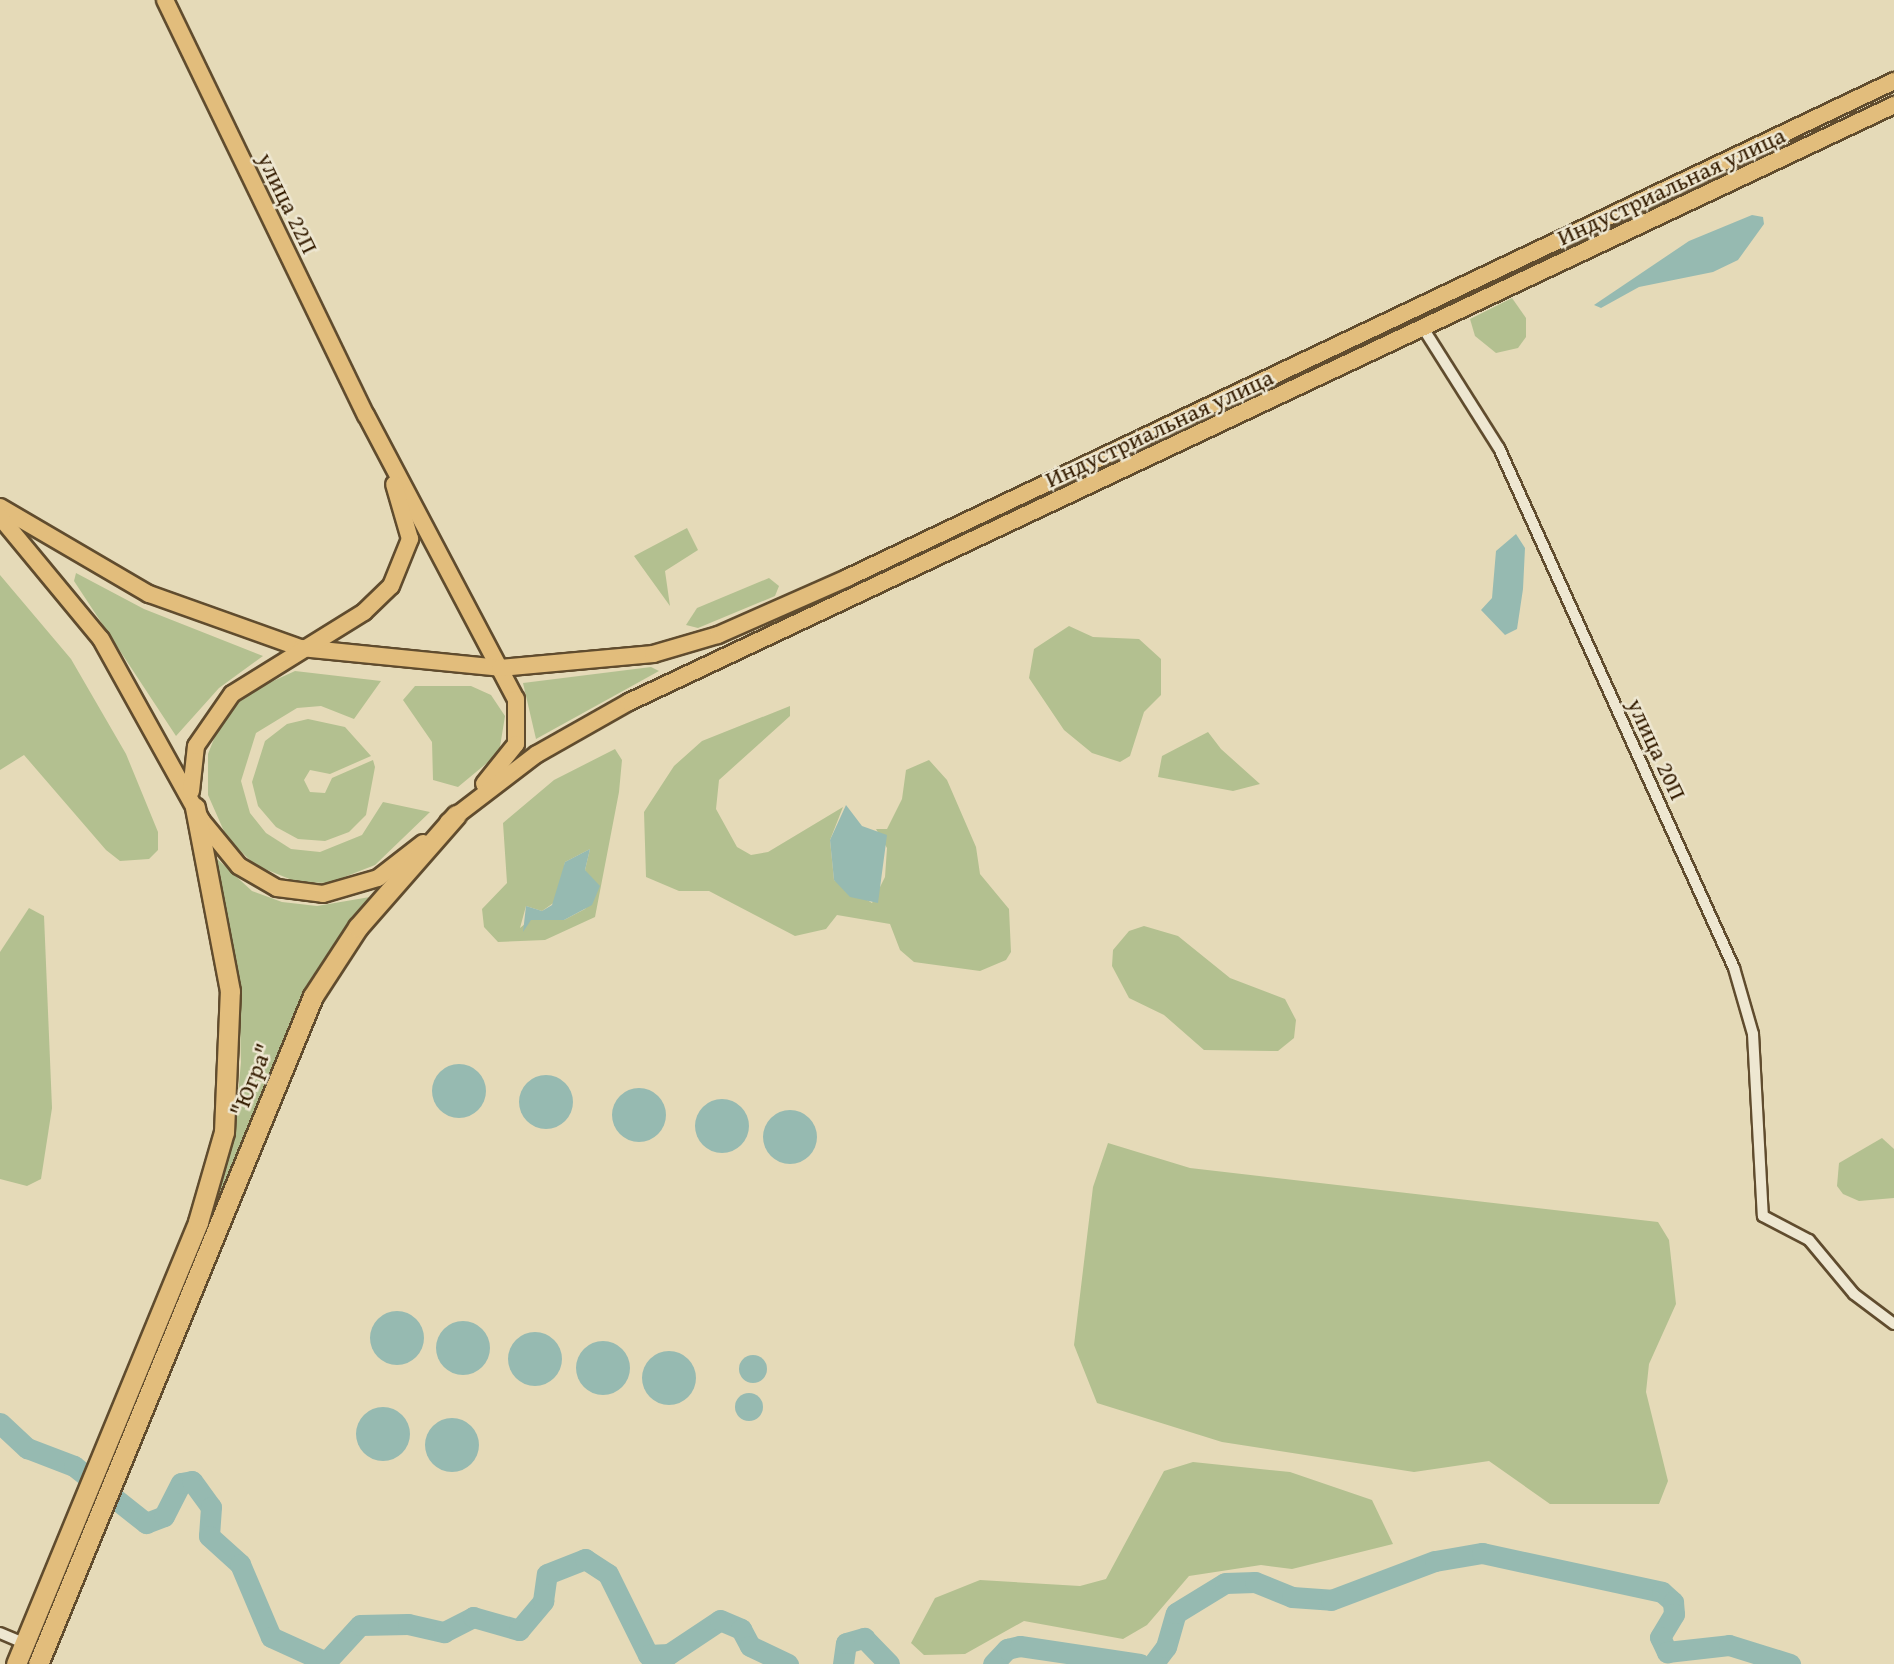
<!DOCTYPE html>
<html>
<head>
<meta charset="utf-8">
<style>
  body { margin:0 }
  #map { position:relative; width:1894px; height:1664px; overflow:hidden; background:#e5dab8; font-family:"Gentium Book Plus",serif }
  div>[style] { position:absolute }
  .green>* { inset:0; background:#b3c090 }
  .water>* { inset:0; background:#96bab1 }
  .round { border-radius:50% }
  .river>* { height:21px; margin:-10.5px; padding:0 10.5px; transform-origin:10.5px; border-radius:10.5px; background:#96bab1 }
  .roads { filter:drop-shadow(2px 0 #604c2e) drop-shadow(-2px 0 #604c2e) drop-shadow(0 2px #604c2e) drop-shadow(0 -2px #604c2e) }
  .street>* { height:10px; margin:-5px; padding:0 5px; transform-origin:5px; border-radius:5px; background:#eee7d1 }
  .primary>* { height:16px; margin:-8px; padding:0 8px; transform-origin:8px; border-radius:8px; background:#e2bd7c }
  .highway>* { height:19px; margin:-9.5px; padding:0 9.5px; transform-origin:9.5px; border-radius:9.5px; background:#e2bd7c }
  span { translate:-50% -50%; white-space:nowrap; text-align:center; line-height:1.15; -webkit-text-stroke:5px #eee7d1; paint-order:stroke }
  .street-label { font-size:24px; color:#341c00 }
</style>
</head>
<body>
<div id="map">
  <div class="green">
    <i style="clip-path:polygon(1512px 298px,1526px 318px,1526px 337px,1518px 348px,1496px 353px,1475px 336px,1470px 319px)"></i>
    <i style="clip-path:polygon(687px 528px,698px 550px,665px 571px,670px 606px,634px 556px)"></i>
    <i style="clip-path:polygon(76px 573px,144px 609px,263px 656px,219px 688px,176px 736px,74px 581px)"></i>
    <i style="clip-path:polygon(0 575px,71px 659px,126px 754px,158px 832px,158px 850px,149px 859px,120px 861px,106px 850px,24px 755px,0 770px)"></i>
    <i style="clip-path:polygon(769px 578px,779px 586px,775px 596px,698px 628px,686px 625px,697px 608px)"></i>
    <i style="clip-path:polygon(1069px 626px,1093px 637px,1139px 639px,1161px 659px,1161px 695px,1144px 712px,1130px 756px,1120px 762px,1092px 753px,1064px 730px,1029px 678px,1034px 649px)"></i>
    <i style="clip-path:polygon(651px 667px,659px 671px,536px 739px,523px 683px)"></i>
    <i style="clip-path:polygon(295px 671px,381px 681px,354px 719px,321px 706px,297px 708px,256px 733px,241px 781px,250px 813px,266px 833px,291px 849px,320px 852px,362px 835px,383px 802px,430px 812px,375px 865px,329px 883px,297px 882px,255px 865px,227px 838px,208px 795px,208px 754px,221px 721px,247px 693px)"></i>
    <i style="clip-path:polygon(415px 686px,471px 686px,491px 695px,505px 716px,499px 753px,458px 787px,433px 780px,432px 742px,403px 700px)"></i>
    <i style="clip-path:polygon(790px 706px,790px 716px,719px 780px,716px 809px,737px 847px,751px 855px,768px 852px,843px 807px,830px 840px,834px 880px,872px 903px,885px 877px,887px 848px,876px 829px,887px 829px,902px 799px,906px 770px,929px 760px,947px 780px,976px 847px,980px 874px,1009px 909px,1011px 952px,1006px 960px,980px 971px,914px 962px,900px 950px,890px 924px,837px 915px,826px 929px,795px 936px,709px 891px,679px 891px,646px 877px,644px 812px,674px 766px,702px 741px)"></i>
    <i style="clip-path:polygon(308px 719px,345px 727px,371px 756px,330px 774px,310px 770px,304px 780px,310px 792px,325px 793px,332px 778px,373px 760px,375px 767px,366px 815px,349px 832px,325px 841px,298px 839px,276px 827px,258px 806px,252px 782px,265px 741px,287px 724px)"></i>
    <i style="clip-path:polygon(1208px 732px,1221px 749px,1260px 784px,1233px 791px,1158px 777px,1162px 756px)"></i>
    <i style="clip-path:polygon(evenodd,615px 749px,622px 760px,619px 792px,595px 917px,545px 940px,498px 942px,484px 927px,482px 909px,507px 883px,503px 823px,554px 780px,615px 749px,590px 849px,585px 870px,596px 894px,585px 909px,564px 920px,531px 919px,520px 928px,526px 906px,542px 911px,559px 899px,565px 862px,590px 849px)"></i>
    <i style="clip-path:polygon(216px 858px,252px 891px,282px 902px,317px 906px,370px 897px,299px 1006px,118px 1444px,113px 1442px,204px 1226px,234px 1137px,241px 1062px,239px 986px)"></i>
    <i style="clip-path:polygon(29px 908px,44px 916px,52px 1108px,41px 1179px,27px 1186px,0 1179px,0 952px)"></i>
    <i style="clip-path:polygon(1144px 926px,1178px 936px,1230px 978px,1285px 999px,1296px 1020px,1294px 1038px,1278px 1051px,1204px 1050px,1164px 1015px,1129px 998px,1112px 966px,1113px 950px,1129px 931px)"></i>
    <i style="clip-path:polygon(1882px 1138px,1894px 1149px,1894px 1198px,1859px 1201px,1843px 1194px,1837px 1186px,1839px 1163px)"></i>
    <i style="clip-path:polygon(1108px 1143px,1190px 1168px,1658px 1222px,1669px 1240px,1676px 1304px,1649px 1364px,1646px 1392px,1668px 1481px,1659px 1504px,1550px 1504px,1489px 1461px,1414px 1472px,1222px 1442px,1097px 1403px,1074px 1345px,1093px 1187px)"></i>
    <i style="clip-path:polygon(1193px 1462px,1290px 1472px,1372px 1500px,1393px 1544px,1292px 1569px,1261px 1565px,1189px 1576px,1147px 1625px,1123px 1639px,1024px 1621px,965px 1654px,924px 1655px,911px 1643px,935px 1598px,980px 1580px,1080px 1586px,1106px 1579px,1164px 1471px)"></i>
  </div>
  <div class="water">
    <i style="clip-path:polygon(1752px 215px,1763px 217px,1764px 224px,1738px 260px,1713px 272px,1639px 287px,1601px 308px,1594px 305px,1689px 241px)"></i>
    <i style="clip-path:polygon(1516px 534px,1525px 548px,1523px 589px,1517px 629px,1505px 635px,1481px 610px,1492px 598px,1496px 551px)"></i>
    <i style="clip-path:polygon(846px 805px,862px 826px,887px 835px,878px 903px,850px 897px,834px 880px,830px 840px)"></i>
    <i style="clip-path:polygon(590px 849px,585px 870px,600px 886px,592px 905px,564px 920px,531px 920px,523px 932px,526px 906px,542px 911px,552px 905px,565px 862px)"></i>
    <i class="round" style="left:432px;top:1064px;width:54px;height:54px"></i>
    <i class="round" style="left:519px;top:1075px;width:54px;height:54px"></i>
    <i class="round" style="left:612px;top:1088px;width:54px;height:54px"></i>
    <i class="round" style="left:695px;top:1099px;width:54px;height:54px"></i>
    <i class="round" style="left:763px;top:1110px;width:54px;height:54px"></i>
    <i class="round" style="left:370px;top:1311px;width:54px;height:54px"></i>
    <i class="round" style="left:436px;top:1321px;width:54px;height:54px"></i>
    <i class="round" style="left:508px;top:1332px;width:54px;height:54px"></i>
    <i class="round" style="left:576px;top:1341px;width:54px;height:54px"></i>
    <i class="round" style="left:642px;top:1351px;width:54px;height:54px"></i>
    <i class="round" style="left:739px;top:1355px;width:28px;height:28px"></i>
    <i class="round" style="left:735px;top:1393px;width:28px;height:28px"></i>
    <i class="round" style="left:356px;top:1407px;width:54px;height:54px"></i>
    <i class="round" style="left:425px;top:1418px;width:54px;height:54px"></i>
  </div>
  <div class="river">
    <i style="left:0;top:1423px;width:37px;rotate:43deg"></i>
    <i style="left:27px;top:1448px;width:50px;rotate:21deg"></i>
    <i style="left:74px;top:1466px;width:92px;rotate:38.4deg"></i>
    <i style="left:146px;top:1523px;width:19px;rotate:-21deg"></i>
    <i style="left:164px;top:1516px;width:37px;rotate:-63deg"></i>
    <i style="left:181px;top:1483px;width:11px;rotate:-10deg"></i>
    <i style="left:192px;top:1481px;width:32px;rotate:54deg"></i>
    <i style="left:211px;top:1507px;width:29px;rotate:94deg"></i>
    <i style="left:209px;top:1536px;width:42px;rotate:42.1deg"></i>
    <i style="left:240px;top:1564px;width:79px;rotate:67deg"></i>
    <i style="left:271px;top:1637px;width:60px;rotate:24.4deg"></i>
    <i style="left:326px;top:1662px;width:50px;rotate:-47.4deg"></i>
    <i style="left:360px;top:1625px;width:48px;rotate:-1.2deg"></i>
    <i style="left:408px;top:1624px;width:37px;rotate:13deg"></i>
    <i style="left:444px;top:1632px;width:33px;rotate:-27deg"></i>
    <i style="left:473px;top:1617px;width:48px;rotate:15.8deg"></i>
    <i style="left:519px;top:1630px;width:38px;rotate:-50deg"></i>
    <i style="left:543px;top:1601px;width:27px;rotate:-82deg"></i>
    <i style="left:547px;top:1574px;width:41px;rotate:-21.5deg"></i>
    <i style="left:585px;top:1559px;width:27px;rotate:33deg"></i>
    <i style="left:608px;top:1574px;width:90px;rotate:63.7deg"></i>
    <i style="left:648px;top:1655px;width:21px;rotate:-3deg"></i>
    <i style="left:669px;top:1654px;width:61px;rotate:-33.7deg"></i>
    <i style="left:720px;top:1620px;width:23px;rotate:23deg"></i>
    <i style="left:741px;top:1629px;width:19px;rotate:62deg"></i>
    <i style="left:750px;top:1646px;width:42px;rotate:25.3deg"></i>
    <i style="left:843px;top:1664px;width:21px;rotate:-82deg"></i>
    <i style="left:846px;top:1643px;width:19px;rotate:-16deg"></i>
    <i style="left:864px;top:1638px;width:36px;rotate:46deg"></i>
    <i style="left:993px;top:1664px;width:21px;rotate:-47deg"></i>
    <i style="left:1007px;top:1649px;width:13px;rotate:-13deg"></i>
    <i style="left:1020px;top:1646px;width:121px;rotate:8.5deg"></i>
    <i style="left:1153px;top:1664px;width:21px;rotate:-53deg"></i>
    <i style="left:1166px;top:1647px;width:35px;rotate:-74deg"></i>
    <i style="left:1176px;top:1613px;width:57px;rotate:-31.5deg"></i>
    <i style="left:1225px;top:1583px;width:30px;rotate:-2deg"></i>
    <i style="left:1255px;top:1582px;width:40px;rotate:22deg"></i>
    <i style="left:1292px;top:1597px;width:39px;rotate:4deg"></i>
    <i style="left:1331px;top:1600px;width:111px;rotate:-20.6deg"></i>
    <i style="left:1435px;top:1561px;width:48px;rotate:-9.7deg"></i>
    <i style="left:1482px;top:1553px;width:184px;rotate:12.2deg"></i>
    <i style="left:1662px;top:1592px;width:15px;rotate:42deg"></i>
    <i style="left:1673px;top:1602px;width:12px;rotate:85deg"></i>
    <i style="left:1674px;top:1614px;width:27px;rotate:121deg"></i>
    <i style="left:1660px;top:1637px;width:17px;rotate:65deg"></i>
    <i style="left:1667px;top:1652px;width:62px;rotate:-6.4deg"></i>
    <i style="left:1729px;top:1645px;width:64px;rotate:17.3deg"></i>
  </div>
  <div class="roads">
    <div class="street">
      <i style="left:1423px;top:328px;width:142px;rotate:57.7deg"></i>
      <i style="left:1499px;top:448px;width:571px;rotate:65.68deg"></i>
      <i style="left:1734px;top:968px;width:69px;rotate:73.9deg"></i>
      <i style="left:1753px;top:1034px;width:182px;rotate:86.9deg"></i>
      <i style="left:1763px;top:1216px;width:52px;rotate:27.6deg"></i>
      <i style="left:1809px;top:1240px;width:70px;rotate:50.2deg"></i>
      <i style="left:1854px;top:1294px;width:50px;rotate:36.9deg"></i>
      <i style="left:0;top:1633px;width:26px;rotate:23deg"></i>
    </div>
    <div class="primary">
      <i style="left:165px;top:0;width:461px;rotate:64.2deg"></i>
      <i style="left:366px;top:415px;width:321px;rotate:62.2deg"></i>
      <i style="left:516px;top:699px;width:45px;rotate:90deg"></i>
      <i style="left:516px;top:744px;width:51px;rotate:128.7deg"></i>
      <i style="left:0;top:507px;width:173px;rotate:30.3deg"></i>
      <i style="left:149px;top:594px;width:161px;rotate:19.6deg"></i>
      <i style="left:301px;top:648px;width:200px;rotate:5.7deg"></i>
      <i style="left:500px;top:668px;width:154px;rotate:-5.2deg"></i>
      <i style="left:653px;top:654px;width:68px;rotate:-16.3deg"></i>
      <i style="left:718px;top:635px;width:141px;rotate:-23.8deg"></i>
      <i style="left:847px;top:578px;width:1159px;rotate:-25.39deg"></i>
      <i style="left:0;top:517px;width:158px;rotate:50.4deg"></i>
      <i style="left:101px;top:639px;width:208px;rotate:61deg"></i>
      <i style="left:202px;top:821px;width:58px;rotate:50.6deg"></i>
      <i style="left:239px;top:866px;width:44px;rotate:30.1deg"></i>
      <i style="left:277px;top:888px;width:46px;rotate:7.4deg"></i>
      <i style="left:323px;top:894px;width:57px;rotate:-16.2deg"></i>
      <i style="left:378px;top:878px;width:57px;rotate:-37.9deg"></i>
      <i style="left:191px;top:791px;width:45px;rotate:-83.7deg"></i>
      <i style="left:196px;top:746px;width:63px;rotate:-55.3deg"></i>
      <i style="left:232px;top:694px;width:155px;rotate:-31.8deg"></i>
      <i style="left:364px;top:612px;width:37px;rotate:-44deg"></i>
      <i style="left:391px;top:586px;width:51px;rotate:-68deg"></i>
      <i style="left:410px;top:539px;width:57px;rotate:-106.2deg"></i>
      <i style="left:448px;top:822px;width:112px;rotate:-37.4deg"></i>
      <i style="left:537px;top:754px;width:106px;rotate:-29.5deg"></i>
      <i style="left:629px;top:702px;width:1399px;rotate:-25.26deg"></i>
    </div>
    <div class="highway">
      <i style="left:16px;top:1664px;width:478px;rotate:-67.6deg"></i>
      <i style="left:198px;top:1222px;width:94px;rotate:-73.9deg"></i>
      <i style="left:224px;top:1132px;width:141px;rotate:-87.6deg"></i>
      <i style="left:230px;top:991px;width:187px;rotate:-100.8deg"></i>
      <i style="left:38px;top:1664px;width:722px;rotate:-67.62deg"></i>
      <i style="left:313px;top:996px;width:82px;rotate:-56.9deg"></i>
      <i style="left:358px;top:927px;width:149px;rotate:-48.8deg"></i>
    </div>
  </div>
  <div class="street-label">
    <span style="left:1671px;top:186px;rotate:-25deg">Индустриальная улица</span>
    <span style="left:288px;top:203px;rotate:64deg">улица 22П</span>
    <span style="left:1159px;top:428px;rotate:-25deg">Индустриальная улица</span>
    <span style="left:1657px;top:749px;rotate:65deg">улица 20П</span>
    <span style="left:251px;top:1080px;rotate:-68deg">"Югра"</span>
  </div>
</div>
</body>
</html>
